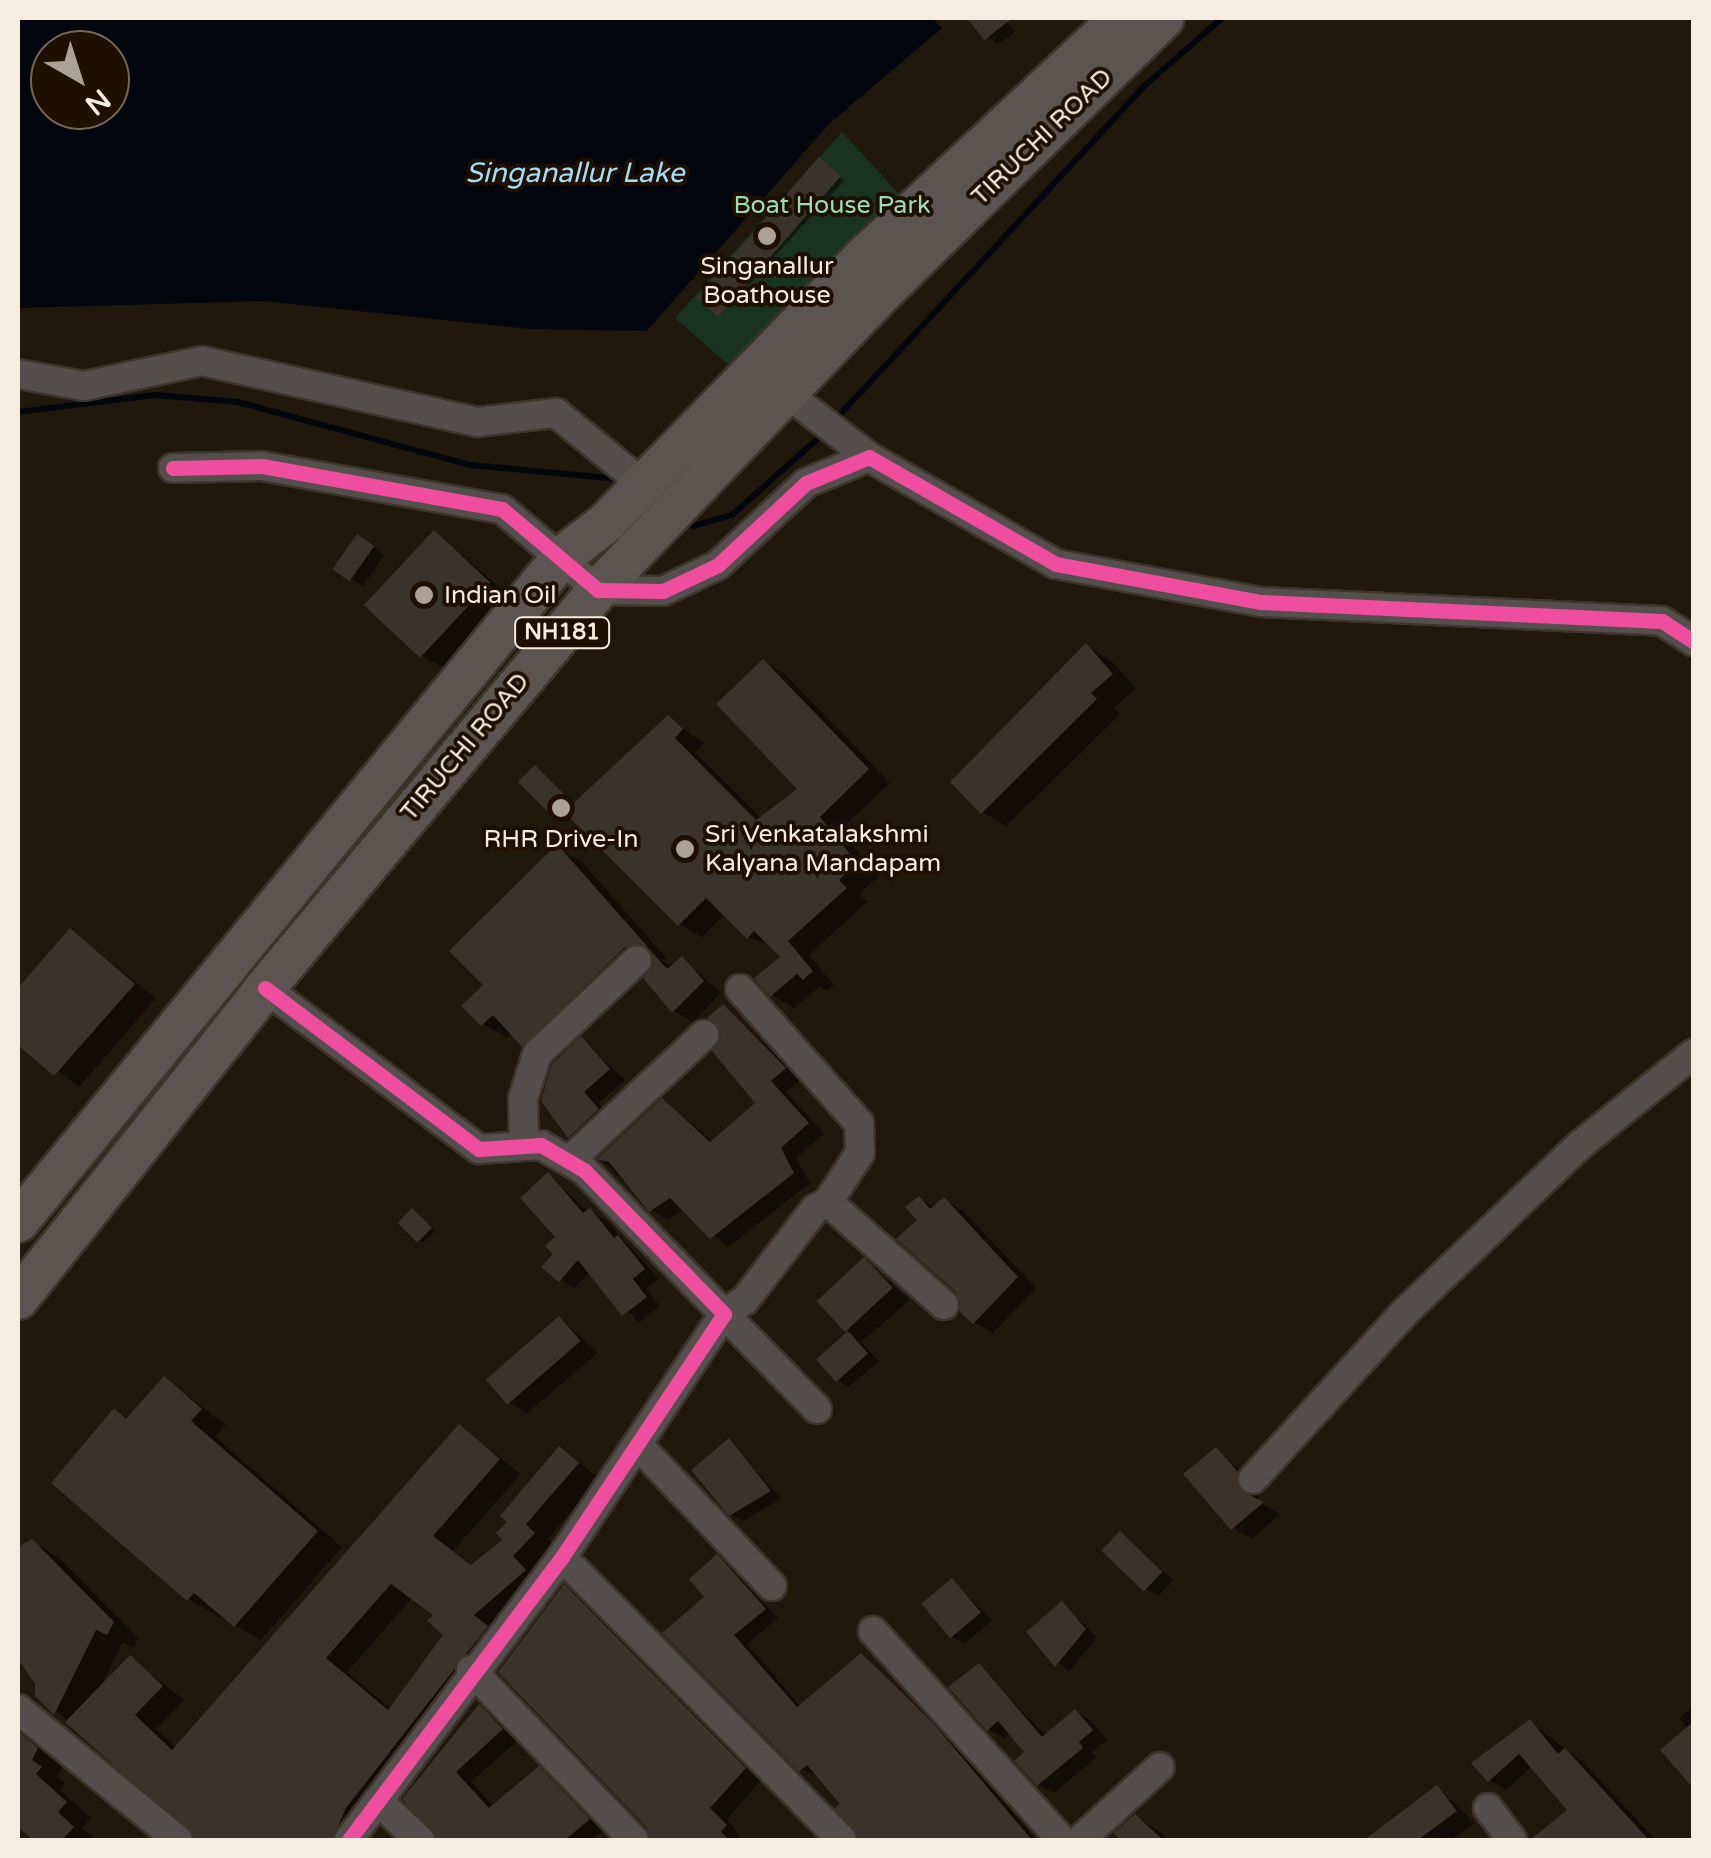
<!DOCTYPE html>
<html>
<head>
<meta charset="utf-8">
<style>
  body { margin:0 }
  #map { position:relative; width:1711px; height:1858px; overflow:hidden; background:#20180b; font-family:"Varela Round",sans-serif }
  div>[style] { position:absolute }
  .green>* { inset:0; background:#183421 }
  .water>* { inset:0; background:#03070d }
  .shadow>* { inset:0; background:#0007 }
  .stream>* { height:6px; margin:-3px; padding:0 3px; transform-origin:3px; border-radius:3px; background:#03070d }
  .building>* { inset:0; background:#3a3329; transform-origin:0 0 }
  .roads { filter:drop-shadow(2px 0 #3c352a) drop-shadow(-2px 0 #3c352a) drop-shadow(0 2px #3c352a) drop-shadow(0 -2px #3c352a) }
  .minor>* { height:28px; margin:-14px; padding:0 14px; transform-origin:14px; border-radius:14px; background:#544f4d }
  .highway>* { height:40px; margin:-20px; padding:0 20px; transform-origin:20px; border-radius:20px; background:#5c5451 }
  .cycleway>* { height:15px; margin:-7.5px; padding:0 7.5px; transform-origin:7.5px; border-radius:7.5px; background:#ef4d9e }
  .dots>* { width:28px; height:28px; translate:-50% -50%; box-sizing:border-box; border:5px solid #1e0f00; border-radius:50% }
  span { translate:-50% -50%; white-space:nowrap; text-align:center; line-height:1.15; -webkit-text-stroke:8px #1e0f00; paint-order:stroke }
  .shield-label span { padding:2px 8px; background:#1e0f00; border:2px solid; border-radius:8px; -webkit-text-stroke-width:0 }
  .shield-label { font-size:22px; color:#f6ecdf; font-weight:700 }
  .street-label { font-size:25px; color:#f6ecdf }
  .park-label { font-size:25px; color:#9cddb2 }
  .poi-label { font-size:25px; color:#f6ecdf }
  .left { translate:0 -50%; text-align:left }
  .water-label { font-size:28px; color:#a2def9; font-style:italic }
  .frame { position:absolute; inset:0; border:20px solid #f6ecdf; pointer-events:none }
  .north { position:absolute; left:30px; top:30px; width:100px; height:100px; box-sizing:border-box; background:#1e0f00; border:2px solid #746759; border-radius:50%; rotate:141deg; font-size:28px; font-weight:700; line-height:40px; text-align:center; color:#f6ecdf }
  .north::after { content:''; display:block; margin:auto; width:35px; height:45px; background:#aba295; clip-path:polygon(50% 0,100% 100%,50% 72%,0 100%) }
</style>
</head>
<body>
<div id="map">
  <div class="green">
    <i style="clip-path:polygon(842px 132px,900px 195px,732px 368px,675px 318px)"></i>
  </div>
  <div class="water">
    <i style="clip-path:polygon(evenodd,18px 18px,932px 18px,942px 28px,829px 124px,647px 331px,530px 329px,263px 301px,18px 308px,18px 18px,50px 50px,110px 50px,110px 110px,50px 110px,50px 50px)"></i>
  </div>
  <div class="shadow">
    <i style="clip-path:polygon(970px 18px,1004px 18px,1015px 32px,997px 45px)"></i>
    <i style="clip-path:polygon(825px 163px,844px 181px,720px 315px,715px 313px)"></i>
    <i style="clip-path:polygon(435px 533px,514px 599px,448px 670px,422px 656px)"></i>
    <i style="clip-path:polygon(370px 544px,385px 555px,363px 586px,351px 579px)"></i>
    <i style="clip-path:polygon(1086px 646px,1110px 660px,1136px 688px,1114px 708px,1120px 714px,1006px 826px,982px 812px)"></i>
    <i style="clip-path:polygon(763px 662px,785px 674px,890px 783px,840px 830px,878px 877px,859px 894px,867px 902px,809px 955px,834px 985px,827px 991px,819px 987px,794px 1008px,772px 995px,783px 957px,773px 946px,748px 937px,725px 914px,702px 937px,680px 924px,573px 817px,567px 822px,555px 815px,536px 769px,576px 804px,669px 719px,704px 743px,695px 752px,762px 819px,801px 789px)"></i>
    <i style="clip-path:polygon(557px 848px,581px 861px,667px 959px,659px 959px,673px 967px,683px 959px,721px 993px,693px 1022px,674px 1011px,655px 959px,547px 1058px,512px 1032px,507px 1038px,483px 1024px,486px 985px)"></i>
    <i style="clip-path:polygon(71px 931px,156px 998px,79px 1087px,18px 1041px,18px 992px)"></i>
    <i style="clip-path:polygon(724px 1007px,802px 1079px,786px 1092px,824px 1134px,796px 1158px,810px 1183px,728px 1247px,684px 1209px,668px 1220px,651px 1210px,601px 1158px,663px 1101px,714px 1142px,759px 1103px,724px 1031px)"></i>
    <i style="clip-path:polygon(582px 1040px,625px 1080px,599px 1103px,614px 1120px,587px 1145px,570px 1136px)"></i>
    <i style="clip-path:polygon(549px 1175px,588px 1212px,605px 1219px,659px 1279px,646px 1289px,660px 1306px,639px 1323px,590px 1271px,575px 1288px,560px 1280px)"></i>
    <i style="clip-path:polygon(919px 1199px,935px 1208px,944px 1200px,963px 1211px,1036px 1288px,993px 1333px,974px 1322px)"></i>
    <i style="clip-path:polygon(418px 1214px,435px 1231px,423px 1243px,418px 1240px)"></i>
    <i style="clip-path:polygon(864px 1261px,910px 1300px,861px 1342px,879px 1361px,849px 1387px,837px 1380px)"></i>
    <i style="clip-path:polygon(560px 1319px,598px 1353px,527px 1413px,508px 1402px)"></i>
    <i style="clip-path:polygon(165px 1379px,226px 1425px,215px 1437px,342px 1547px,261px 1640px,188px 1599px,114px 1411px,129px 1420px)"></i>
    <i style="clip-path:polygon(evenodd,460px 1427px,521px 1474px,453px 1551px,474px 1566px,506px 1540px,560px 1450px,600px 1478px,548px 1539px,556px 1547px,534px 1570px,547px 1584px,359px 1840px,199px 1840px,191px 1825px,37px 1695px,27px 1661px,18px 1654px,18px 1553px,32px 1542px,58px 1557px,138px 1638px,134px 1648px,122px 1642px,101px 1687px,130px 1658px,184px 1700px,156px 1729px,177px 1748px,460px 1427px,413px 1597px,436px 1614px,446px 1634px,391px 1709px,347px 1672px,413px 1597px)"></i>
    <i style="clip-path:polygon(729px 1441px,781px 1499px,743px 1521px,731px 1514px)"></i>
    <i style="clip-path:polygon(1216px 1450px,1256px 1485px,1259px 1502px,1280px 1514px,1252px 1539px,1233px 1528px)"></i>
    <i style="clip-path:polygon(1120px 1534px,1173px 1580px,1158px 1596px,1146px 1589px)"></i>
    <i style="clip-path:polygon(718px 1557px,778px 1618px,747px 1644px,801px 1707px,861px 1656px,946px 1734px,1036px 1840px,860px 1840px,844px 1804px,819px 1775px,801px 1770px,708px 1597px)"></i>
    <i style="clip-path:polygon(952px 1581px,992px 1620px,964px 1644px,952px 1637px)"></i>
    <i style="clip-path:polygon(564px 1587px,583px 1597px,762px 1779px,727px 1819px,742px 1840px,653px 1840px)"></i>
    <i style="clip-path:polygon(1062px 1604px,1097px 1637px,1069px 1672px,1029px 1632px)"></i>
    <i style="clip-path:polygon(979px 1666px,1047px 1737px,1076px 1712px,1091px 1721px,1107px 1740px,1092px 1752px,1097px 1757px,1054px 1793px,1038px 1784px,1028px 1753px,1010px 1732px,1004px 1738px,988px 1729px)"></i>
    <i style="clip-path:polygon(1694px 1706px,1694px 1785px,1688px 1729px,1679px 1718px)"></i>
    <i style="clip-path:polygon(480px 1707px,518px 1740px,471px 1782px,494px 1807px,539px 1769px,604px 1830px,592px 1840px,437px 1840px,435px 1827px)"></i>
    <i style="clip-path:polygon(1530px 1722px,1582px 1761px,1656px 1840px,1539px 1840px,1570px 1810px,1532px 1766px,1506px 1790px,1489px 1780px)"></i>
    <i style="clip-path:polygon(18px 1725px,63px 1765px,57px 1777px,66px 1783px,60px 1790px,91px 1818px,82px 1828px,96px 1840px,37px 1840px,18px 1823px)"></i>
    <i style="clip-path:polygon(1438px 1788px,1475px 1823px,1451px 1840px,1380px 1840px,1376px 1835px)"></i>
    <i style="clip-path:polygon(1135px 1817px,1153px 1827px,1170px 1840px,1125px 1840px,1117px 1833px)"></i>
  </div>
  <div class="stream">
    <i style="left:18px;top:412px;width:138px;rotate:-7.1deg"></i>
    <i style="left:155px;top:395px;width:83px;rotate:4.8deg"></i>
    <i style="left:238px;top:402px;width:240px;rotate:15.2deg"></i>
    <i style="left:470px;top:465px;width:149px;rotate:5.4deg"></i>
    <i style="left:835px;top:420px;width:454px;rotate:-47.2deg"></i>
    <i style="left:1143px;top:87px;width:105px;rotate:-41.1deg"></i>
    <i style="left:693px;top:526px;width:41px;rotate:-15.8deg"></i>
    <i style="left:732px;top:515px;width:123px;rotate:-41.7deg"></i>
  </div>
  <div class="building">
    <i style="clip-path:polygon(967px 18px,1013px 18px,984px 40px)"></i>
    <i style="left:819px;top:157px;width:29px;height:187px;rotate:41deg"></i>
    <i style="left:434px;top:530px;width:77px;height:103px;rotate:43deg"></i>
    <i style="left:357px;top:534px;width:21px;height:43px;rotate:35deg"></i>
    <i style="clip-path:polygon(1086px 643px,1113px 674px,1091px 693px,1097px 699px,981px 814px,950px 782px)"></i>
    <i style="clip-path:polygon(763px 659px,869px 769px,820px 817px,857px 863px,839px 880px,847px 888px,788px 941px,813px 971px,803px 980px,797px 974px,770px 997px,754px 978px,780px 957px,754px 931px,747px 939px,706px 898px,678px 926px,564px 812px,668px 715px,683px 729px,675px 738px,756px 820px,797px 789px,716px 704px)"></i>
    <i style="left:535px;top:765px;width:51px;height:24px;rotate:45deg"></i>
    <i style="clip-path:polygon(557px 844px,647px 946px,625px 947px,522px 1047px,493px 1015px,481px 1026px,461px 1006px,483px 985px,449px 951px)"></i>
    <i style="clip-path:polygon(70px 928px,135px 984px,54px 1076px,18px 1045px,18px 988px)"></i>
    <i style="clip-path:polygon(652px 952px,667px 969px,682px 956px,704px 981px,672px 1013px,643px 978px,653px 966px)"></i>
    <i style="clip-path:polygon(723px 1004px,786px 1068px,771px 1081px,809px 1123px,781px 1148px,794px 1173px,710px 1239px,670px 1198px,649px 1212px,609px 1162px,597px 1159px,662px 1098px,710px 1142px,755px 1103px,712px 1051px,721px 1032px,707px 1018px)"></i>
    <i style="clip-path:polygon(581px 1036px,610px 1069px,584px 1092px,599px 1109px,568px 1138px,541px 1101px,552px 1064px)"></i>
    <i style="clip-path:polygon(548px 1172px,583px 1213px,590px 1208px,614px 1238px,618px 1235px,645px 1269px,633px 1279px,647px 1297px,622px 1316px,578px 1260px,559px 1282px,541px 1267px,553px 1254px,545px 1246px,555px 1237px,520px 1198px)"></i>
    <i style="clip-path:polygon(919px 1196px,930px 1209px,944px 1197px,1018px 1277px,973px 1324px,960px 1312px,956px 1292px,896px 1239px,917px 1220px,905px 1207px)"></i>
    <i style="left:412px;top:1208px;width:28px;height:21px;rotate:44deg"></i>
    <i style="left:864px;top:1257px;width:42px;height:65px;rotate:47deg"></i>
    <i style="left:559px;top:1316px;width:33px;height:97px;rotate:49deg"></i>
    <i style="left:848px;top:1331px;width:30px;height:43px;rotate:48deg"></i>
    <i style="clip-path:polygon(164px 1376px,202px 1409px,191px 1421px,318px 1531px,234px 1627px,194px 1593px,187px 1601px,51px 1483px,114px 1408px,126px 1419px)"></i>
    <i style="clip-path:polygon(evenodd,459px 1424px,500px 1459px,433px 1536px,471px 1565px,502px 1540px,496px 1533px,507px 1522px,500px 1516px,559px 1446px,579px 1463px,526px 1524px,535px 1533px,513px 1556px,526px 1570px,474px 1615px,488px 1626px,346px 1808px,332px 1840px,198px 1840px,65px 1722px,130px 1655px,163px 1686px,135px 1715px,172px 1750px,459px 1424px,391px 1584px,433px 1615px,427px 1621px,443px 1635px,388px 1710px,326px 1658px,391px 1584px)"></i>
    <i style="clip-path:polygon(729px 1438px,771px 1491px,729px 1516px,691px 1470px)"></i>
    <i style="clip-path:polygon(1216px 1447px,1238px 1472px,1241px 1491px,1264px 1502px,1231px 1530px,1183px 1474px)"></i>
    <i style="left:1120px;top:1531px;width:59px;height:27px;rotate:44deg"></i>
    <i style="clip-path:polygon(32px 1539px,114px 1622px,107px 1635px,96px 1630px,54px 1715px,35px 1696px,35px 1684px,18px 1659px,18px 1547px)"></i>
    <i style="clip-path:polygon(717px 1554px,766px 1609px,734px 1635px,797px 1707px,861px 1653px,933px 1723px,1032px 1840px,859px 1840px,835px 1808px,840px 1804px,807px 1765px,799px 1772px,662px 1633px,704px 1597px,689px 1579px)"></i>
    <i style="left:952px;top:1578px;width:45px;height:40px;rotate:50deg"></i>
    <i style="clip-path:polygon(564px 1584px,746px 1768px,710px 1808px,727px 1825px,721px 1832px,729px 1840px,651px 1840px,647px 1828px,498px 1672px)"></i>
    <i style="clip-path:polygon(1062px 1601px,1086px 1629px,1055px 1667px,1026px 1632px)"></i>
    <i style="clip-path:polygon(979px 1663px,1042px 1737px,1075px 1709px,1093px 1730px,1079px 1742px,1083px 1748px,1037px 1786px,1014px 1761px,1024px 1752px,998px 1721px,987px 1731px,948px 1687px)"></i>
    <i style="clip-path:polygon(479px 1704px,503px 1729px,456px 1772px,489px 1808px,539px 1766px,590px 1819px,565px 1840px,437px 1840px,402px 1799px)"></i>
    <i style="clip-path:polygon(1530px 1719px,1558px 1754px,1565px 1748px,1649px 1840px,1530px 1840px,1567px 1810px,1519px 1754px,1488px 1782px,1471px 1763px)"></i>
    <i style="clip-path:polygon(1694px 1721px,1694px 1789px,1660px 1750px)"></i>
    <i style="clip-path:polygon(18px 1731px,38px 1748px,32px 1760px,42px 1767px,36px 1774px,67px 1802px,58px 1812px,74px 1827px,62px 1840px,33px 1840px,18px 1827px)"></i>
    <i style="clip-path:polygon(1437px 1785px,1457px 1811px,1418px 1840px,1364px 1840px)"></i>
    <i style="clip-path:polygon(1135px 1814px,1163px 1840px,1121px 1840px,1113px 1833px)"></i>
  </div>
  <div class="roads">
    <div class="minor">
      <i style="left:18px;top:374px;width:67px;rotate:10.3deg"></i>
      <i style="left:84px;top:386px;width:121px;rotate:-12deg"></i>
      <i style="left:202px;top:361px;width:283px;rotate:12.5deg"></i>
      <i style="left:478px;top:422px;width:79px;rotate:-6.6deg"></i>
      <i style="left:556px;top:413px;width:112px;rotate:39.2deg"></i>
      <i style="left:786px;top:393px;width:105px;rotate:37.6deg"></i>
      <i style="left:173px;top:468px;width:89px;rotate:-1.3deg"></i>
      <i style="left:262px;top:466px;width:244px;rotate:10.2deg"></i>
      <i style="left:502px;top:509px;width:126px;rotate:40.2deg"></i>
      <i style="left:598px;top:590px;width:65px;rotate:0.9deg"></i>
      <i style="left:663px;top:591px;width:61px;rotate:-25.3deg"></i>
      <i style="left:718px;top:565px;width:120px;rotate:-43deg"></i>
      <i style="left:806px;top:483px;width:68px;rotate:-22.4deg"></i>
      <i style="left:869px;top:457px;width:215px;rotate:29.8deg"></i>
      <i style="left:1056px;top:564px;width:208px;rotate:10.5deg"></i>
      <i style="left:1261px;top:602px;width:401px;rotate:2.7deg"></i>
      <i style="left:1662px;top:621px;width:38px;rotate:33deg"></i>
      <i style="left:265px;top:988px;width:268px;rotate:37deg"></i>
      <i style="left:479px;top:1149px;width:62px;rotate:-3.7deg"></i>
      <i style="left:541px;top:1145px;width:50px;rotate:30.2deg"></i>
      <i style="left:584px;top:1170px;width:201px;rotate:45.8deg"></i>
      <i style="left:724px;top:1314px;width:292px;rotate:123.7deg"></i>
      <i style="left:562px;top:1557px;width:354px;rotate:127deg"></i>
      <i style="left:740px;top:989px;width:179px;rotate:48.4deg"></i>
      <i style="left:859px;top:1123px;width:30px;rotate:88deg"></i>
      <i style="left:860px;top:1153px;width:59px;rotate:123.1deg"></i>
      <i style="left:524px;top:1145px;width:46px;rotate:-91.2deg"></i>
      <i style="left:523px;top:1099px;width:47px;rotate:-72.7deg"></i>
      <i style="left:537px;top:1054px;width:137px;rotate:-43.2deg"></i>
      <i style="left:569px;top:1161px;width:185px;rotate:-43deg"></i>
      <i style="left:817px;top:1409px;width:133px;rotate:-134.4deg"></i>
      <i style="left:724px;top:1314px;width:25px;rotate:-34deg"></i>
      <i style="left:745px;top:1300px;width:115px;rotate:-52.4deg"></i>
      <i style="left:815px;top:1209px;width:15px;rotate:-28deg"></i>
      <i style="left:828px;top:1202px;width:155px;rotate:41.6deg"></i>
      <i style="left:639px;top:1446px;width:193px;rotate:46.5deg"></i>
      <i style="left:1253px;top:1479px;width:223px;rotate:-47.7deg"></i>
      <i style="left:1403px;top:1314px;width:245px;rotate:-43.7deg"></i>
      <i style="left:1580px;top:1145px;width:146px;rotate:-38.9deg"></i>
      <i style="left:562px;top:1557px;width:398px;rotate:45.3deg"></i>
      <i style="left:873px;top:1631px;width:282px;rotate:47.9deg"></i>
      <i style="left:471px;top:1670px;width:236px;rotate:46.2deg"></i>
      <i style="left:18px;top:1709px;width:207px;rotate:39.3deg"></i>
      <i style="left:378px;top:1801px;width:57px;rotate:42.9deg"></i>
      <i style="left:1488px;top:1808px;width:40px;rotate:53deg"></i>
      <i style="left:1080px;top:1840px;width:108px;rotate:-42.4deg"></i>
    </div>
    <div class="highway">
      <i style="left:18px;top:1222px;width:861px;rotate:-50.71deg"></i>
      <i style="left:563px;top:556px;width:54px;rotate:-37.5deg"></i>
      <i style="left:606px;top:523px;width:375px;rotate:-45.9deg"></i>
      <i style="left:867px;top:254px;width:347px;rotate:-42.9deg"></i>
      <i style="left:18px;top:1299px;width:397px;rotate:-51.5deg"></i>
      <i style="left:265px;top:988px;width:519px;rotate:-50.08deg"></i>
      <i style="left:598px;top:590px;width:412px;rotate:-46.3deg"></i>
      <i style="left:883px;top:292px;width:392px;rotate:-44.3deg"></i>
    </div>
  </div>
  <div class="cycleway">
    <i style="left:173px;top:468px;width:89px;rotate:-1.3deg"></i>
    <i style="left:262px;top:466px;width:244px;rotate:10.2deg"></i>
    <i style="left:502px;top:509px;width:126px;rotate:40.2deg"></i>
    <i style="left:598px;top:590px;width:65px;rotate:0.9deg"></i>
    <i style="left:663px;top:591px;width:61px;rotate:-25.3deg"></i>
    <i style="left:718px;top:565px;width:120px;rotate:-43deg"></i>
    <i style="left:806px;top:483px;width:68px;rotate:-22.4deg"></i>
    <i style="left:869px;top:457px;width:215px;rotate:29.8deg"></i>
    <i style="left:1056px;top:564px;width:208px;rotate:10.5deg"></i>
    <i style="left:1261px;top:602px;width:401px;rotate:2.7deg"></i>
    <i style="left:1662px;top:621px;width:38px;rotate:33deg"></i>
    <i style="left:265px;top:988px;width:268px;rotate:37deg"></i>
    <i style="left:479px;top:1149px;width:62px;rotate:-3.7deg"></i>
    <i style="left:541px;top:1145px;width:50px;rotate:30.2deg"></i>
    <i style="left:584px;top:1170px;width:201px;rotate:45.8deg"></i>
    <i style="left:724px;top:1314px;width:292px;rotate:123.7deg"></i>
    <i style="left:562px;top:1557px;width:354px;rotate:127deg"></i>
  </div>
  <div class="dots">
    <i style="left:767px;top:236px;background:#aba295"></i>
    <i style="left:424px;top:595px;background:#aba295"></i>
    <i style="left:561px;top:808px;background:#aba295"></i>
    <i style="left:685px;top:849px;background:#aba295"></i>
  </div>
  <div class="shield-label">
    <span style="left:562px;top:633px">NH181</span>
  </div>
  <div class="street-label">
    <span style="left:1042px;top:137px;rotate:-44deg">TIRUCHI ROAD</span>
    <span style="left:465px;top:747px;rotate:-50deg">TIRUCHI ROAD</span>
  </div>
  <div class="park-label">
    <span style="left:832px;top:205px">Boat House Park</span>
  </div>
  <div class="poi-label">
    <span style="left:767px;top:281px">Singanallur<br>Boathouse</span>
    <span class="left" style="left:444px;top:595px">Indian Oil</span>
    <span class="left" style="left:705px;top:849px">Sri Venkatalakshmi<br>Kalyana Mandapam</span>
    <span style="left:561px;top:839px">RHR Drive-In</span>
  </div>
  <div class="water-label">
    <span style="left:575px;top:173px">Singanallur Lake</span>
  </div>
  <div class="frame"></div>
  <div class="north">N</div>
</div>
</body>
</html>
